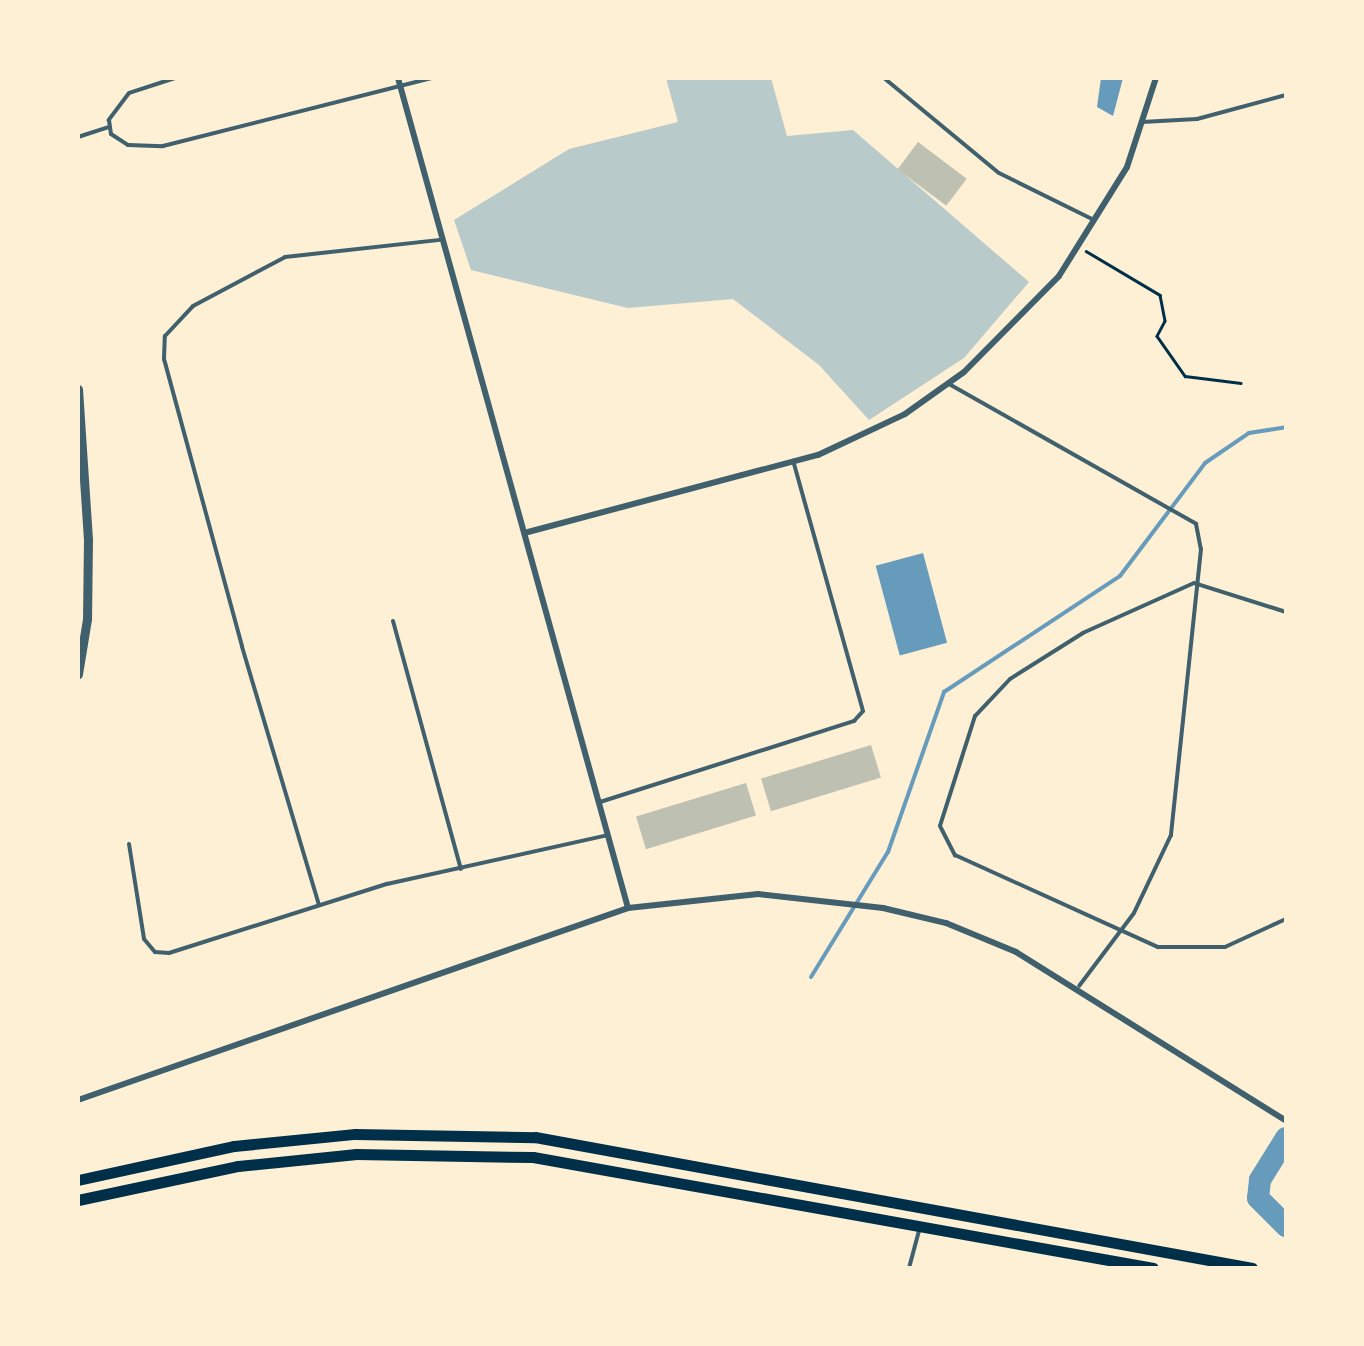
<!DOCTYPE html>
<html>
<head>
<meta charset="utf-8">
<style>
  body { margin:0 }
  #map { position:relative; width:1364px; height:1346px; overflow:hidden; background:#fdf0d5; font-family:Karla,sans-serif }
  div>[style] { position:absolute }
  .green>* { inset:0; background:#b9caca }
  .water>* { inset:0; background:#669bbc; transform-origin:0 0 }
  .stream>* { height:4px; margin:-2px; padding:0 2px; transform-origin:2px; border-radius:2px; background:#669bbc }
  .river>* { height:22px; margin:-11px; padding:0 11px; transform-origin:11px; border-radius:11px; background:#669bbc }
  .building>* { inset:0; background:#bec0b2; transform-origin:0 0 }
  .path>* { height:2.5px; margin:-1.25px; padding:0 1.25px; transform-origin:1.25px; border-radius:1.25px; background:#003049 }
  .service>* { height:4px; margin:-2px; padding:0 2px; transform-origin:2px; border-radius:2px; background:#3f606c }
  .minor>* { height:6px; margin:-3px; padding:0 3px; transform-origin:3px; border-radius:3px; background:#3f606c }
  .tertiary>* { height:9px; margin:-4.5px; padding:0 4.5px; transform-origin:4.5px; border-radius:4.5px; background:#3f606c }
  .trunk>* { height:11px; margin:-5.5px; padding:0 5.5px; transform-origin:5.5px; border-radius:5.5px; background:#003049 }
  span { translate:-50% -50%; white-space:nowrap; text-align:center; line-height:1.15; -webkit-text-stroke:8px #fdf0d5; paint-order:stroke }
  .frame { position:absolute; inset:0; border:80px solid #fdf0d5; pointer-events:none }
</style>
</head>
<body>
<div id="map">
  <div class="green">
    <i style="clip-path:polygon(666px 78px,771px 78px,787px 136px,853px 130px,1029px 282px,964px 358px,869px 420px,819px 365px,733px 299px,628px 308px,471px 270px,454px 220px,569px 149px,678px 122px)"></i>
  </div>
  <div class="water">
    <i style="clip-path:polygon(1101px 78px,1123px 78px,1113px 116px,1097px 107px)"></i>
    <i style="left:923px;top:553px;width:93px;height:49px;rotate:75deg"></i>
  </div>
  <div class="stream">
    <i style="left:811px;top:977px;width:147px;rotate:-58.4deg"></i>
    <i style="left:888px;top:852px;width:170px;rotate:-70.7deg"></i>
    <i style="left:944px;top:692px;width:211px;rotate:-33.4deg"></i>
    <i style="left:1120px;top:576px;width:141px;rotate:-53deg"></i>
    <i style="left:1205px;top:463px;width:53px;rotate:-34.3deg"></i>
    <i style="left:1249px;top:433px;width:37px;rotate:-9deg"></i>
  </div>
  <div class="river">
    <i style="left:1286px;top:1138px;width:49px;rotate:121.8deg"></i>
    <i style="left:1260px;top:1180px;width:18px;rotate:96deg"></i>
    <i style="left:1258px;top:1198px;width:40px;rotate:45deg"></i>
  </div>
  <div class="building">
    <i style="left:918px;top:142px;width:61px;height:34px;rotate:37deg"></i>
    <i style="left:871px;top:745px;width:34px;height:115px;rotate:73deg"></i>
    <i style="left:746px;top:783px;width:34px;height:115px;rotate:73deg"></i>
  </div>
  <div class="path">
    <i style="left:1086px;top:251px;width:86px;rotate:30.7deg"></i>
    <i style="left:1160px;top:295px;width:26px;rotate:79deg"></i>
    <i style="left:1165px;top:321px;width:17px;rotate:118deg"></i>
    <i style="left:1157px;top:336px;width:49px;rotate:55deg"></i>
    <i style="left:1185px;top:376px;width:56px;rotate:7.1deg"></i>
  </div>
  <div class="service">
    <i style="left:175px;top:78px;width:48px;rotate:161.9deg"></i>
    <i style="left:129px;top:93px;width:34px;rotate:127deg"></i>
    <i style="left:109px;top:120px;width:14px;rotate:82deg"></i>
    <i style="left:111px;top:134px;width:20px;rotate:33deg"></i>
    <i style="left:128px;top:145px;width:35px;rotate:2deg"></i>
    <i style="left:163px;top:146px;width:277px;rotate:-14.2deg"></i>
    <i style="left:884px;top:78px;width:149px;rotate:39.6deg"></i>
    <i style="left:999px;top:173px;width:106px;rotate:26.3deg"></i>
    <i style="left:1142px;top:122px;width:55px;rotate:-3.1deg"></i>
    <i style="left:1197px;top:119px;width:92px;rotate:-15.1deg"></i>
    <i style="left:78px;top:137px;width:32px;rotate:-18deg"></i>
    <i style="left:949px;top:384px;width:284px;rotate:29.5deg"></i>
    <i style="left:1196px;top:524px;width:25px;rotate:79deg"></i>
    <i style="left:1201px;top:549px;width:288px;rotate:96deg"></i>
    <i style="left:1171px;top:835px;width:86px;rotate:115.4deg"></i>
    <i style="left:1134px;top:913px;width:91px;rotate:127deg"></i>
    <i style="left:1286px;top:612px;width:96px;rotate:-162.5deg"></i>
    <i style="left:1194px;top:583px;width:122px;rotate:155.8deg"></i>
    <i style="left:1083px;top:633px;width:86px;rotate:147.8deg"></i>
    <i style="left:1010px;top:679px;width:51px;rotate:133.4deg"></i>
    <i style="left:975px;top:716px;width:115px;rotate:107.7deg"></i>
    <i style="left:940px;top:826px;width:33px;rotate:63deg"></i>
    <i style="left:955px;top:855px;width:223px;rotate:24.4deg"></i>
    <i style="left:1158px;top:947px;width:67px"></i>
    <i style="left:1225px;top:947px;width:67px;rotate:-24.7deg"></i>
    <i style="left:393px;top:621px;width:257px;rotate:74.7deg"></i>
    <i style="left:600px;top:802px;width:267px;rotate:-17.7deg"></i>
    <i style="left:854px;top:721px;width:13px;rotate:-48deg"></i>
    <i style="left:863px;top:711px;width:260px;rotate:-105.6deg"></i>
    <i style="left:129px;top:844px;width:96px;rotate:81deg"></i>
    <i style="left:144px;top:939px;width:17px;rotate:50deg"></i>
    <i style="left:155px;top:952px;width:14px;rotate:4deg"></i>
    <i style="left:169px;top:953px;width:229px;rotate:-17.6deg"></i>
    <i style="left:387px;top:884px;width:226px;rotate:-12.5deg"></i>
    <i style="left:319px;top:905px;width:270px;rotate:-106.6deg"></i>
    <i style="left:242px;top:646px;width:297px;rotate:-105.2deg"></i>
    <i style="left:164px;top:359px;width:23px;rotate:-88deg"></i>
    <i style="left:165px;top:336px;width:41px;rotate:-47deg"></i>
    <i style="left:193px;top:306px;width:104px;rotate:-28deg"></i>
    <i style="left:285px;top:257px;width:156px;rotate:-6.3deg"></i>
    <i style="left:909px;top:1268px;width:38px;rotate:-75deg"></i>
  </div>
  <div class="minor">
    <i style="left:398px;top:78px;width:861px;rotate:74.51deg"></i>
    <i style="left:528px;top:532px;width:300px;rotate:-14.9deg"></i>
    <i style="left:818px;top:455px;width:96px;rotate:-25.2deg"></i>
    <i style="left:905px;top:414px;width:72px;rotate:-35.4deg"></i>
    <i style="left:964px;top:372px;width:135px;rotate:-45.3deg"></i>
    <i style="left:1059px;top:276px;width:128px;rotate:-58deg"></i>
    <i style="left:1127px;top:167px;width:94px;rotate:-72deg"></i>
    <i style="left:78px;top:1100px;width:583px;rotate:-19.24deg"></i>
    <i style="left:628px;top:908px;width:131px;rotate:-6.1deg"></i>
    <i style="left:758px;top:894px;width:126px;rotate:6.4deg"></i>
    <i style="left:883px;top:908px;width:65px;rotate:13.4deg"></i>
    <i style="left:946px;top:923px;width:76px;rotate:22.5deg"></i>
    <i style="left:1016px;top:952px;width:319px;rotate:32deg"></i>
  </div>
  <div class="tertiary">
    <i style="left:78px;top:389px;width:150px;rotate:86.2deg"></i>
    <i style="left:88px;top:539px;width:80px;rotate:90.7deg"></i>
    <i style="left:87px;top:619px;width:56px;rotate:99.3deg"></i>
  </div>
  <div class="trunk">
    <i style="left:78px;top:1180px;width:160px;rotate:-12.3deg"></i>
    <i style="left:234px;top:1146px;width:122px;rotate:-5.7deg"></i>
    <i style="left:355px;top:1134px;width:180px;rotate:1deg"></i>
    <i style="left:535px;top:1137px;width:729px;rotate:10.35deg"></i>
    <i style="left:78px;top:1200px;width:164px;rotate:-12deg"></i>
    <i style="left:238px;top:1166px;width:119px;rotate:-5.8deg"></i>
    <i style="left:356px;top:1154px;width:177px;rotate:1deg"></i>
    <i style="left:533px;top:1157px;width:630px;rotate:10.15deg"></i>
  </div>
  <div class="frame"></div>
</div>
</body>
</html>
